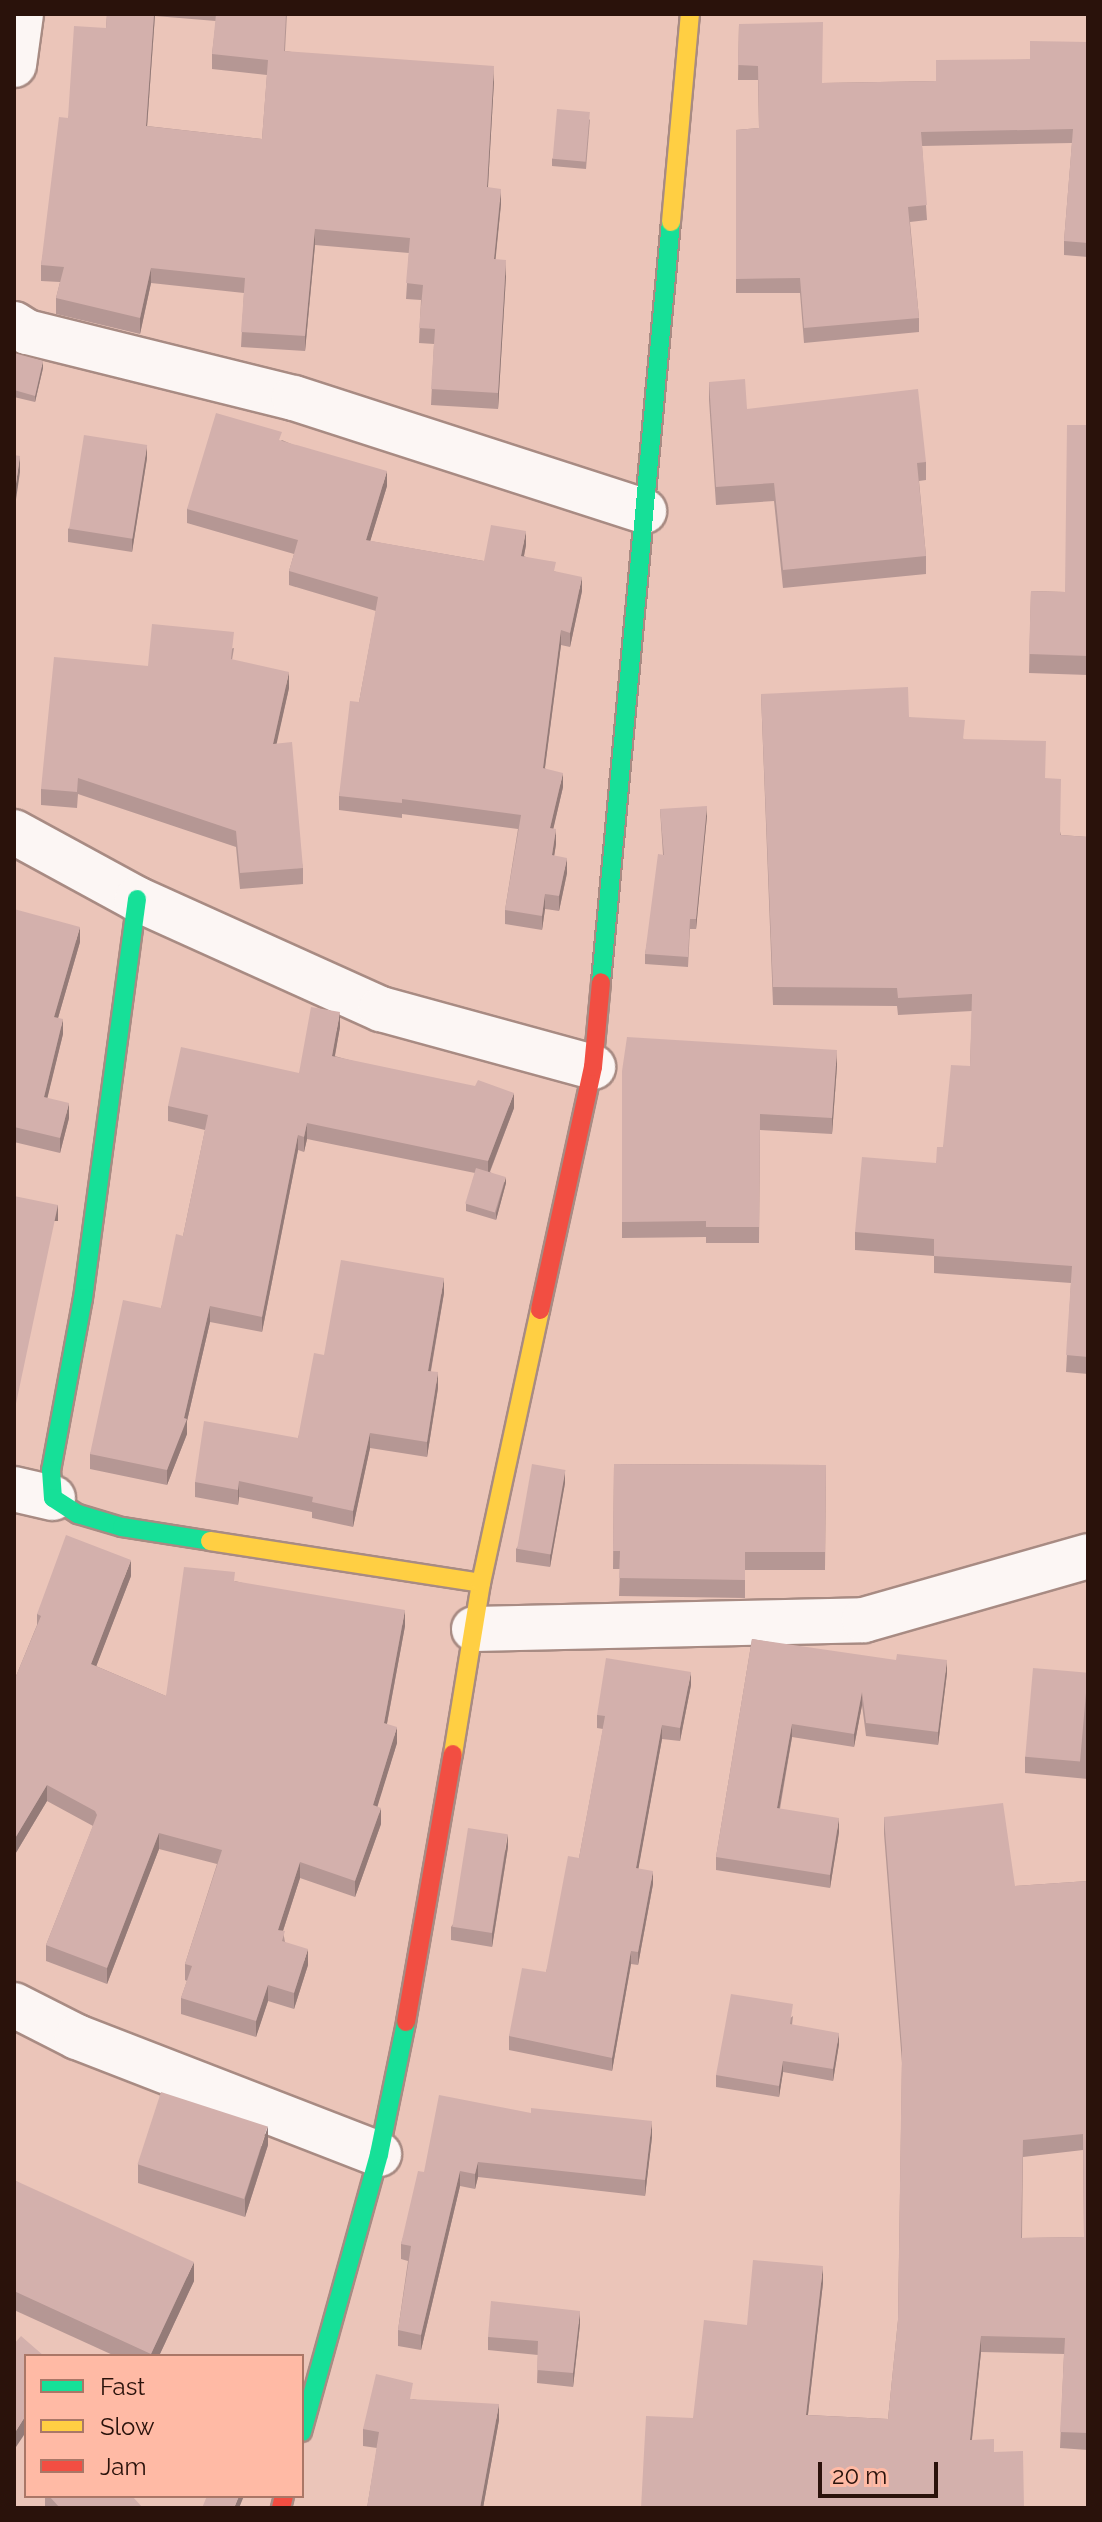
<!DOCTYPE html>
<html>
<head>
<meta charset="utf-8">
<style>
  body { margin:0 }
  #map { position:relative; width:1102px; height:2522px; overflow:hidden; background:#ebc5b9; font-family:Raleway,sans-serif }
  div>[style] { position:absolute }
  .roads { filter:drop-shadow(2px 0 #a88b83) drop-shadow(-2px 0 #a88b83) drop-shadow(0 2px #a88b83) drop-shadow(0 -2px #a88b83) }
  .street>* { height:44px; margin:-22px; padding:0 22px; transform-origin:22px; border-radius:22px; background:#fcf6f4 }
  .fast>* { height:18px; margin:-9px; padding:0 9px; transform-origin:9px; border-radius:9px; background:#16e098 }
  .slow>* { height:18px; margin:-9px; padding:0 9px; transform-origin:9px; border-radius:9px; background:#ffcf43 }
  .jam>* { height:18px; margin:-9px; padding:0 9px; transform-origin:9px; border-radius:9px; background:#f24e42 }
  .wall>* { inset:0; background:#b59794; transform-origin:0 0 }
  .shaded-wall>* { inset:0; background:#947b78; transform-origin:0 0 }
  .building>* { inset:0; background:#d3b0ac; transform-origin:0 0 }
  span { translate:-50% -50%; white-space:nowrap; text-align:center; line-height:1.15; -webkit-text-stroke:6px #ffbaa5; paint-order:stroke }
  .frame { position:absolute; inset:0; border:16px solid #2a120b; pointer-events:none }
  .legend { position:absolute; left:24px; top:2354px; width:280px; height:144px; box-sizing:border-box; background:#ffbaa5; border:2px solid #aa7767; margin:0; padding:10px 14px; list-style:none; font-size:24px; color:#2a120b }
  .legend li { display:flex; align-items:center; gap:16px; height:40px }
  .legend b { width:40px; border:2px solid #aa7767 }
  .scale { position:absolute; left:818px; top:2462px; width:120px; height:36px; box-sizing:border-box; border:4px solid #2a120b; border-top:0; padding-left:10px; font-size:24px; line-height:28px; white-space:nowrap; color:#2a120b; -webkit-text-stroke:6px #ffbaa5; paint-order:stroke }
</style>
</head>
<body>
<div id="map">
  <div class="roads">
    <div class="street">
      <i style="left:14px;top:65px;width:51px;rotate:-82.2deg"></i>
      <i style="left:14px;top:324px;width:15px;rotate:32deg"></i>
      <i style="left:27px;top:332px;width:275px;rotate:13.9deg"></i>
      <i style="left:294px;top:398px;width:368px;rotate:17.9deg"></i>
      <i style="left:14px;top:832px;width:140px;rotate:28.6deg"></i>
      <i style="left:137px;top:899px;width:268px;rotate:24.3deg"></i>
      <i style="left:381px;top:1009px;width:220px;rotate:15.3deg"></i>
      <i style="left:14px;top:1489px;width:40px;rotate:13deg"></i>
      <i style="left:474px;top:1629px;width:390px;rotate:-1.3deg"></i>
      <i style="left:864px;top:1620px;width:233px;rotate:-15.9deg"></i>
      <i style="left:14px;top:2005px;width:71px;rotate:26.9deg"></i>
      <i style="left:77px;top:2037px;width:324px;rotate:21.2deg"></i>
    </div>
    <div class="fast">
      <i style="left:137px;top:899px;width:403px;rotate:97.7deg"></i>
      <i style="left:83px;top:1298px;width:175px;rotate:100.5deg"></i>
      <i style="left:51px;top:1470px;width:28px;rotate:86deg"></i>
      <i style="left:53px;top:1498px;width:30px;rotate:33deg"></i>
      <i style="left:78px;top:1514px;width:46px;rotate:16.5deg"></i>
      <i style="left:122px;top:1527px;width:89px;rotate:9deg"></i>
      <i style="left:601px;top:982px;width:763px;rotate:-84.74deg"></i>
      <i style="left:302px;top:2432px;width:288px;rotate:-74.5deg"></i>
      <i style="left:379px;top:2154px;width:135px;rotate:-78.4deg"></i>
    </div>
    <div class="slow">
      <i style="left:671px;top:222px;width:209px;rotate:-84.8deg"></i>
      <i style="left:210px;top:1541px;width:274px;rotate:8.8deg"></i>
      <i style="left:453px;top:1754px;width:173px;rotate:-80.7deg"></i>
      <i style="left:481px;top:1583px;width:279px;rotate:-77.8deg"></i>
    </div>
    <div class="jam">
      <i style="left:540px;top:1310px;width:249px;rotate:-77.7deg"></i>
      <i style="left:593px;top:1067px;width:85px;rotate:-84.6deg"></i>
      <i style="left:406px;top:2022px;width:272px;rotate:-80.1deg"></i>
      <i style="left:281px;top:2508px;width:12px;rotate:-76deg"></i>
    </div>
  </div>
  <div class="wall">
    <i style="clip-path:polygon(evenodd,107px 14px,287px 14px,285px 51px,494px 81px,488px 187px,501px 204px,495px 260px,506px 276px,498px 409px,431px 405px,434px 344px,419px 343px,421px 300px,406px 299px,409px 253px,315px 245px,305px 351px,241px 347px,244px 293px,151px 283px,140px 334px,56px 314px,56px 298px,60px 282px,41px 281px,41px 265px,68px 118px,106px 28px,107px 14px,155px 16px,216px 21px,212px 54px,212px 69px,267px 75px,262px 139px,147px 126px,155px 16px)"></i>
    <i style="clip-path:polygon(739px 24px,822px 83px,936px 81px,1030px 59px,1088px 42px,1088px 257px,1064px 255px,1064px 241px,1072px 143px,922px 146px,927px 220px,910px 222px,919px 318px,919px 332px,804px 343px,800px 293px,736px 293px,736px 130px,759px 128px,758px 80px,738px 80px)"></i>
    <i style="clip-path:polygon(590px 119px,586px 169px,552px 166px,552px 159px)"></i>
    <i style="clip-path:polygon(14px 353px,43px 368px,35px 402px,14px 397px)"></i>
    <i style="clip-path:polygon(709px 382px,747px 409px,926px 462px,926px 480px,919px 481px,926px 556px,926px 574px,783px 588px,774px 501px,716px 505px,709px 400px)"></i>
    <i style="clip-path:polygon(1088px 425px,1088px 675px,1029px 673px,1031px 591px,1065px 592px)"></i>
    <i style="clip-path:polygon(282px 440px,387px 486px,370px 541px,484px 561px,526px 545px,524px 556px,556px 572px,582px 591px,570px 647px,561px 645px,545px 768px,563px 787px,553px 829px,556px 844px,554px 856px,567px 873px,559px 911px,545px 909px,542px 930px,505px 924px,505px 910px,518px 829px,402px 814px,402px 818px,339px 810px,339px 796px,359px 702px,376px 611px,289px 585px,289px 571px,294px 554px,187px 523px,187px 509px)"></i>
    <i style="clip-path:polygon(147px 458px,132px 552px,68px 542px,68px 529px)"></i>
    <i style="clip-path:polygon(234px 648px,232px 660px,289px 688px,276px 744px,303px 868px,303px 884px,240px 889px,236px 847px,78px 794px,77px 808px,41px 805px,41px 789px,148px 666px)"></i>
    <i style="clip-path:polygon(761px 694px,909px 717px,964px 739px,1045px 778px,1061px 835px,1088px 837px,1088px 1374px,1066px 1372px,1071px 1283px,934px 1273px,934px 1256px,855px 1250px,855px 1232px,936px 1163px,943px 1147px,970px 1066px,972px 1011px,898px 1015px,897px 1006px,773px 1005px)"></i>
    <i style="clip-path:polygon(660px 809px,707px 816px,696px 929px,690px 929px,688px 967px,645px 964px,645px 954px,663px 855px)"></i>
    <i style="clip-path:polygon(14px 909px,80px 942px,58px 1018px,63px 1034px,47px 1098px,69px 1118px,60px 1153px,14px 1142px)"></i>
    <i style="clip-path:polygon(340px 1027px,335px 1056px,514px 1108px,490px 1172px,506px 1183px,496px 1220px,466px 1211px,466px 1204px,475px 1173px,307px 1139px,304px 1152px,298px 1150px,262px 1332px,210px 1322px,187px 1421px,187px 1434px,167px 1485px,90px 1469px,90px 1454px,161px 1308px,183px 1236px,205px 1130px,168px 1121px,168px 1106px,299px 1073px)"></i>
    <i style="clip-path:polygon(837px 1066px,832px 1134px,760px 1130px,759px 1243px,706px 1243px,706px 1237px,622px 1238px,622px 1071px)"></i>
    <i style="clip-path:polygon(444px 1293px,431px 1371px,438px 1388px,427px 1457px,370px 1448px,353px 1527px,312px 1518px,312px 1512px,239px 1497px,238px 1505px,195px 1497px,195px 1482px,298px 1438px,324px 1355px)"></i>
    <i style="clip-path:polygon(614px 1464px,826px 1465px,825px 1570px,745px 1570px,745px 1598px,619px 1596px,620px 1569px,613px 1569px)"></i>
    <i style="clip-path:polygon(565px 1483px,550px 1567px,516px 1562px,516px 1549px)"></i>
    <i style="clip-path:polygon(131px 1576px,96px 1666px,166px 1696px,235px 1581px,405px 1626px,387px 1724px,397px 1743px,377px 1806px,381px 1824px,355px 1897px,300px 1878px,283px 1931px,285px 1942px,308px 1965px,294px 2009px,268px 2001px,256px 2037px,181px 2014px,181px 1998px,187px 1981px,185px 1980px,185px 1964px,217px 1864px,159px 1849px,107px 1984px,46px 1961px,46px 1945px,93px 1826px,47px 1801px,14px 1856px,14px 1681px,37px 1625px,37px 1614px)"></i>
    <i style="clip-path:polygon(752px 1639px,947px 1673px,938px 1745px,866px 1736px,862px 1705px,854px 1747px,792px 1737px,780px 1809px,839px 1832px,830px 1888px,716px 1870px,716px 1857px)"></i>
    <i style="clip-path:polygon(1088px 1673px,1088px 1779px,1025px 1773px,1025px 1757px)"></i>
    <i style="clip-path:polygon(691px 1685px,680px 1741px,662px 1739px,638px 1869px,653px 1884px,638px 1965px,631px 1964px,612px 2071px,509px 2050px,509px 2036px,546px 1972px,579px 1858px,603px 1729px,597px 1728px,597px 1715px)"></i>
    <i style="clip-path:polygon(evenodd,884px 1817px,1015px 1886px,1088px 1881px,1088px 2450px,1060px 2448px,1064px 2354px,981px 2352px,972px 2440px,994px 2452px,693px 2418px,747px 2325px,823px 2283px,808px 2415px,888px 2419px,898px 2320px,902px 2063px,884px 1834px,884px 1817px,1083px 2150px,1084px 2237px,1022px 2238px,1023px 2157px,1083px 2150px)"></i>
    <i style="clip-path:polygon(508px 1847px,492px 1947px,451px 1940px,451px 1927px)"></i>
    <i style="clip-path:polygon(793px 2016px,792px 2025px,839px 2044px,833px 2081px,783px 2072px,779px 2097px,716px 2087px,716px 2075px)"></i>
    <i style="clip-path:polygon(531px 2113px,652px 2137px,645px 2196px,478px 2177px,475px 2189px,460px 2186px,421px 2350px,398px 2346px,398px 2330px,408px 2261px,401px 2259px,401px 2244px,424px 2172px)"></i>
    <i style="clip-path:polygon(268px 2145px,245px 2217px,138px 2183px,138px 2164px)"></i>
    <i style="clip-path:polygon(14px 2180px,194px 2281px,159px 2356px,115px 2356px,14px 2310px)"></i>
    <i style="clip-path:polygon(580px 2324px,573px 2387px,537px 2383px,538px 2355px,488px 2350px,488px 2337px)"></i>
    <i style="clip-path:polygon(413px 2399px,499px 2420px,483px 2508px,367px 2508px,377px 2448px,363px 2446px,363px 2429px)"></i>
    <i style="left:45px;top:2496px;width:87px;height:12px"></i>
  </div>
  <div class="shaded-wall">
    <i style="clip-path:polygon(154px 14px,155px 14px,146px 142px,146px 126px)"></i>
    <i style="clip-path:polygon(494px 66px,494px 81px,487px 203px,487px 187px)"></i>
    <i style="clip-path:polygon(501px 189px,501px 204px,494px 275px,494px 259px)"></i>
    <i style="clip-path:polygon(315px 229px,315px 245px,305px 351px,305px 336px)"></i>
    <i style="clip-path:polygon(506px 260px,506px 276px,498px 409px,498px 393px)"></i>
    <i style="clip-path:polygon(151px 268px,151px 283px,140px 334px,140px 318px)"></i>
    <i style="clip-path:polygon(43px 361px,43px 368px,35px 402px,35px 396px)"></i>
    <i style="clip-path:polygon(147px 445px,147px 458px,132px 552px,132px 539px)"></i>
    <i style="clip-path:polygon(20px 456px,20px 472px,14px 513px,14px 497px)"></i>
    <i style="clip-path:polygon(387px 471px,387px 486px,366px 555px,366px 540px)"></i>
    <i style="clip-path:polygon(526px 531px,526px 545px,521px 571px,521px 556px)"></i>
    <i style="clip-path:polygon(582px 577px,582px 591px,570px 647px,570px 633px)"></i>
    <i style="clip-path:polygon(561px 630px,561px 645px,543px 782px,543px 768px)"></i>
    <i style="clip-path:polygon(289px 672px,289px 688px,273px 760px,273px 744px)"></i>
    <i style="clip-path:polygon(563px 773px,563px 787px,550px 843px,550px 828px)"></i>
    <i style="clip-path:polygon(707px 806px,707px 816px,696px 929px,696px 919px)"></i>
    <i style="clip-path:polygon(556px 829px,556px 844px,552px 870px,552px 855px)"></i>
    <i style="clip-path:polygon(567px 858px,567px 873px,559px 911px,559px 896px)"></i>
    <i style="clip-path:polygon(545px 894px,545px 909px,542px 930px,542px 916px)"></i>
    <i style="clip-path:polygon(80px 927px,80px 942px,54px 1032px,54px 1017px)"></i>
    <i style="clip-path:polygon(340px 1012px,340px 1027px,332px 1071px,332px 1056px)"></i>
    <i style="clip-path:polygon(63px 1019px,63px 1034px,44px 1112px,44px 1097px)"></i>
    <i style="clip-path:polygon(837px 1050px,837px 1066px,832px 1134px,832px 1118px)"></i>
    <i style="clip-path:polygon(514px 1093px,514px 1108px,488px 1176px,488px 1161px)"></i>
    <i style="clip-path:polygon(69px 1103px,69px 1118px,60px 1153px,60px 1138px)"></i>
    <i style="clip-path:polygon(307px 1123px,307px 1139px,304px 1152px,304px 1137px)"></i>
    <i style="clip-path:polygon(298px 1135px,298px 1150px,262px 1332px,262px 1317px)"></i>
    <i style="clip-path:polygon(506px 1177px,506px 1183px,496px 1220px,496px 1213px)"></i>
    <i style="left:58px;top:1205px;width:16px;height:213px;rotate:90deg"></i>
    <i style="clip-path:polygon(444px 1278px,444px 1293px,428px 1386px,428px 1371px)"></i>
    <i style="clip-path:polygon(210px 1306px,210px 1322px,187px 1421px,187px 1434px,167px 1485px,167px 1470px,184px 1418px)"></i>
    <i style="clip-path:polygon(438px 1372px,438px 1388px,427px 1457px,427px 1442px)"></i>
    <i style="clip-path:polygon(370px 1433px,370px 1448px,353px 1527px,353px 1511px)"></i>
    <i style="clip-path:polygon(565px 1470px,565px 1483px,550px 1567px,550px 1554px)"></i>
    <i style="clip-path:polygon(239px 1481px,239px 1497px,238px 1505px,238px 1490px)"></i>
    <i style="clip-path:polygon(131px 1560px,131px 1576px,91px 1680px,91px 1664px)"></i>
    <i style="clip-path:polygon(405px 1610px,405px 1626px,384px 1739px,384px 1723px)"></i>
    <i style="clip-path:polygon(947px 1660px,947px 1673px,938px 1745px,938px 1732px)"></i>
    <i style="clip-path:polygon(691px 1672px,691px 1685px,680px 1741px,680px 1728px)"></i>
    <i style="clip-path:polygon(862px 1692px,862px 1705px,854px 1747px,854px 1734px)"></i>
    <i style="clip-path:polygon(792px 1724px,792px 1737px,777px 1821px,777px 1808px)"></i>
    <i style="clip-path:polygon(662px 1725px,662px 1739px,636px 1882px,636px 1868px)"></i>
    <i style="clip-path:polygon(397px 1727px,397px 1743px,373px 1821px,373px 1805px)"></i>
    <i style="clip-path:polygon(47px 1785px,47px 1801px,14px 1856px,14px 1840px)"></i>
    <i style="clip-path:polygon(381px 1808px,381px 1824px,355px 1897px,355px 1881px)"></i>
    <i style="clip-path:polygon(839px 1818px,839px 1832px,830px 1888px,830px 1875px)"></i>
    <i style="clip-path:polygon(159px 1833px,159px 1849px,107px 1984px,107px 1968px)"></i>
    <i style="clip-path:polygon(508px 1834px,508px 1847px,492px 1947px,492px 1934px)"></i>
    <i style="clip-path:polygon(300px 1862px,300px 1878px,278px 1946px,278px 1930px)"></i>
    <i style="clip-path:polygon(653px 1871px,653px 1884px,638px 1965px,638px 1952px)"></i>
    <i style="clip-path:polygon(308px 1949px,308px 1965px,294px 2009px,294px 1993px)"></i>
    <i style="clip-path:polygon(631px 1951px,631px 1964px,612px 2071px,612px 2058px)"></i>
    <i style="clip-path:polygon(268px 1985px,268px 2001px,256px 2037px,256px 2021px)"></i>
    <i style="clip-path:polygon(839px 2033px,839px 2044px,833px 2081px,833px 2069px)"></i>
    <i style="clip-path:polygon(783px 2061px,783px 2072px,779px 2097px,779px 2086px)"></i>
    <i style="clip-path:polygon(652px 2121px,652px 2137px,645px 2196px,645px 2180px)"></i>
    <i style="clip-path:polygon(268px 2126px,268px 2145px,245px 2217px,245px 2198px)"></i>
    <i style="clip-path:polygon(478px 2162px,478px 2177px,475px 2189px,475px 2174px)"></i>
    <i style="clip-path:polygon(460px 2171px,460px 2186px,421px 2350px,421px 2335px)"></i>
    <i style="clip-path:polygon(194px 2262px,194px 2281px,159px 2356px,151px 2356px,151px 2354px)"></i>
    <i style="clip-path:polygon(823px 2266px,823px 2283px,806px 2431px,806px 2415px)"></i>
    <i style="clip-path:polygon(580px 2311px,580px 2324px,573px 2387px,573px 2373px)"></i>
    <i style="clip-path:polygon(981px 2336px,981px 2352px,970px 2456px,970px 2440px)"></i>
    <i style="clip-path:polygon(499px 2404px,499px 2420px,483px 2508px,480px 2508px)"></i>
    <i style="clip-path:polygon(26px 2415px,26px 2432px,14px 2450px,14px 2434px)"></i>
    <i style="clip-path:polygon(239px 2496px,244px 2496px,239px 2508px,234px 2508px)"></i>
  </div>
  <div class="building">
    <i style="clip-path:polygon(107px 14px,154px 14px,146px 126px,262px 139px,268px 60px,212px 54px,216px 14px,286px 14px,284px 51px,494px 66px,487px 187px,501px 189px,494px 259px,506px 260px,498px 393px,431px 389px,435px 329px,419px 328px,423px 285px,406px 283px,410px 238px,315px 229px,305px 336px,241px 332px,245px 278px,151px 268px,140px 318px,56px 298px,64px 267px,41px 265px,59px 117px,68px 118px,74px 26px,106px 28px)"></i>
    <i style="clip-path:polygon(823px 22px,822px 83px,936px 81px,936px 60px,1030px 59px,1030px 41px,1088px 42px,1088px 243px,1064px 241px,1073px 129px,921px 132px,927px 205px,908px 207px,919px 318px,804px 328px,800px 278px,736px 279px,736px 130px,759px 128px,758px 66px,738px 65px,739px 24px)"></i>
    <i style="left:557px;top:109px;width:33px;height:50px;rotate:5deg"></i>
    <i style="clip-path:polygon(14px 353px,43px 361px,35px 396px,14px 390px)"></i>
    <i style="clip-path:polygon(745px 379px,747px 409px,918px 389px,926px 462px,917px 463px,926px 556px,783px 570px,774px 483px,716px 487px,709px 382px)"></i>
    <i style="clip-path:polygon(216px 413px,282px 432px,279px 440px,387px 471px,366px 540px,484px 561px,491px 525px,526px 531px,521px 556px,556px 562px,554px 571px,582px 577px,570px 633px,561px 630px,543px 768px,563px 773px,550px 828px,556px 829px,552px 855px,567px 858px,559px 896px,545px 894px,542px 916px,505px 910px,521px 815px,402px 799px,402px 803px,339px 796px,350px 701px,359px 702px,378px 597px,289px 571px,298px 540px,187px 509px)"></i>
    <i style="clip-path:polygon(1067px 425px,1088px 425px,1088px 656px,1029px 654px,1031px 591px,1065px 592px)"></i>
    <i style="left:84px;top:435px;width:64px;height:95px;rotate:9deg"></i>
    <i style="clip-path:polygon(14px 455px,20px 456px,14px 497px)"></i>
    <i style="clip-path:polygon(152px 624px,234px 632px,231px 659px,289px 672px,273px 744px,292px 742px,303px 868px,240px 873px,236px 831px,78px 778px,77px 792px,41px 789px,54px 657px,148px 666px)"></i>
    <i style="clip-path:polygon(908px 687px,909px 717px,965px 720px,963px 739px,1046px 741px,1045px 778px,1061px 779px,1060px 835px,1088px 837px,1088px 1357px,1066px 1355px,1072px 1266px,934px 1256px,934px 1239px,855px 1232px,862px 1157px,936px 1163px,937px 1147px,943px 1147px,951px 1065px,970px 1066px,972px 994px,898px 998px,897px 988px,773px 987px,761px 694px)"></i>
    <i style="clip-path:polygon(707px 806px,696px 919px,690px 919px,688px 957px,645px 954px,658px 854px,664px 855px,660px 809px)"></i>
    <i style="clip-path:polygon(14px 909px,80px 927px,54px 1017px,63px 1019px,44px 1097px,69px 1103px,60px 1138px,14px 1127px)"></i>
    <i style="clip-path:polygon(311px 1007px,340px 1012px,332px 1056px,475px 1086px,478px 1080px,514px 1093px,488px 1161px,307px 1123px,304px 1137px,298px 1135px,262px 1317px,210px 1306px,184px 1418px,187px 1419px,167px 1470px,90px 1454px,123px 1300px,161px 1308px,176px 1234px,183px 1236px,208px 1115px,168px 1106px,181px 1047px,299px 1073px)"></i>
    <i style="clip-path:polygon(627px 1037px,837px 1050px,832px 1118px,760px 1114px,759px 1227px,706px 1227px,706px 1221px,622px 1222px,622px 1071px)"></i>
    <i style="left:476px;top:1168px;width:31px;height:37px;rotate:17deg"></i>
    <i style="clip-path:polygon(14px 1196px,58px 1205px,14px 1413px)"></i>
    <i style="clip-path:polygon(341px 1260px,444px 1278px,428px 1371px,438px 1372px,427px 1442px,370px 1433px,353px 1511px,312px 1502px,313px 1497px,239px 1481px,238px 1490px,195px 1482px,204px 1421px,298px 1438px,314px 1353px,324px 1355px)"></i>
    <i style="left:532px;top:1464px;width:34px;height:86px;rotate:10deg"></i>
    <i style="clip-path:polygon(614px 1464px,826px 1465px,825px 1552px,745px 1552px,745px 1580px,619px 1578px,620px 1551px,613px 1551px)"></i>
    <i style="clip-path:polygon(66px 1535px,131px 1560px,91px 1664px,166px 1696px,184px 1567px,235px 1572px,234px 1581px,405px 1610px,384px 1723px,397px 1727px,373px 1805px,381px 1808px,355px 1881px,300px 1862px,278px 1930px,285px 1931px,282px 1941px,308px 1949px,294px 1993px,268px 1985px,256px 2021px,181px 1998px,192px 1966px,185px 1964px,222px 1850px,159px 1833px,107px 1968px,46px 1945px,97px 1815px,95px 1811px,47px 1785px,14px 1840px,14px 1681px,41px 1616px,37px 1614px)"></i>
    <i style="clip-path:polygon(752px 1639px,896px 1660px,897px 1654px,947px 1660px,938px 1732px,866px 1723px,862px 1692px,854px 1734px,792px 1724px,777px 1808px,839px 1818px,830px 1875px,716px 1857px)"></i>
    <i style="clip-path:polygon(606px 1658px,691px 1672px,680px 1728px,662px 1725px,636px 1868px,653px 1871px,638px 1952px,631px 1951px,612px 2058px,509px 2036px,522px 1968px,546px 1972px,568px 1856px,579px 1858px,605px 1716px,597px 1715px)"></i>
    <i style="left:1033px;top:1668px;width:55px;height:89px;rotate:5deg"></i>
    <i style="clip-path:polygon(evenodd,1003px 1803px,1015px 1886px,1088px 1881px,1088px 2433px,1060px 2432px,1065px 2338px,981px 2336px,970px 2440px,994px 2439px,994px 2452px,1023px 2451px,1024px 2508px,641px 2508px,646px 2416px,693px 2418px,704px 2320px,747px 2325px,753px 2260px,823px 2266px,806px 2415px,888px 2419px,898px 2320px,902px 2049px,884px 1817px,1003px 1803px,1083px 2134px,1084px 2237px,1021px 2238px,1023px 2140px,1083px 2134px)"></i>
    <i style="left:468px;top:1828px;width:40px;height:100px;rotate:9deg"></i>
    <i style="clip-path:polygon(731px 1994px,793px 2004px,790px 2024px,839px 2033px,833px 2069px,783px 2061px,779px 2086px,716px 2075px)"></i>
    <i style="left:161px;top:2092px;width:112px;height:76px;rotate:18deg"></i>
    <i style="clip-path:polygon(439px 2095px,531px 2113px,531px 2108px,652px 2121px,645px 2180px,478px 2162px,475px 2174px,460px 2171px,421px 2335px,398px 2330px,411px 2246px,401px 2244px,418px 2171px,424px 2172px)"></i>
    <i style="clip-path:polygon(14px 2180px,194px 2262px,151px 2354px,14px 2291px)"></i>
    <i style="clip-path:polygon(491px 2301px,580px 2311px,573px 2373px,537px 2370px,538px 2341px,488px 2337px)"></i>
    <i style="clip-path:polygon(21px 2336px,44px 2356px,26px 2356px,26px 2415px,14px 2434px,14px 2344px)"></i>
    <i style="clip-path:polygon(376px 2374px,413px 2383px,410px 2399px,499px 2404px,480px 2508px,367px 2508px,379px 2432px,363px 2429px)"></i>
    <i style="clip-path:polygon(49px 2496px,132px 2496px,143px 2508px,60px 2508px)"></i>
    <i style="clip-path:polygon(207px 2496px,239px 2496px,234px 2508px,202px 2508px)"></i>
    <i style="clip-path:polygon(535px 2507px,597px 2508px,535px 2508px)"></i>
  </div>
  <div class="frame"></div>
  <ul class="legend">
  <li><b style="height:10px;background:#16e098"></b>Fast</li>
  <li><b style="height:10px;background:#ffcf43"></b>Slow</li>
  <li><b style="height:10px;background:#f24e42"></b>Jam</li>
  </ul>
  <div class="scale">20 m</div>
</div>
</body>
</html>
